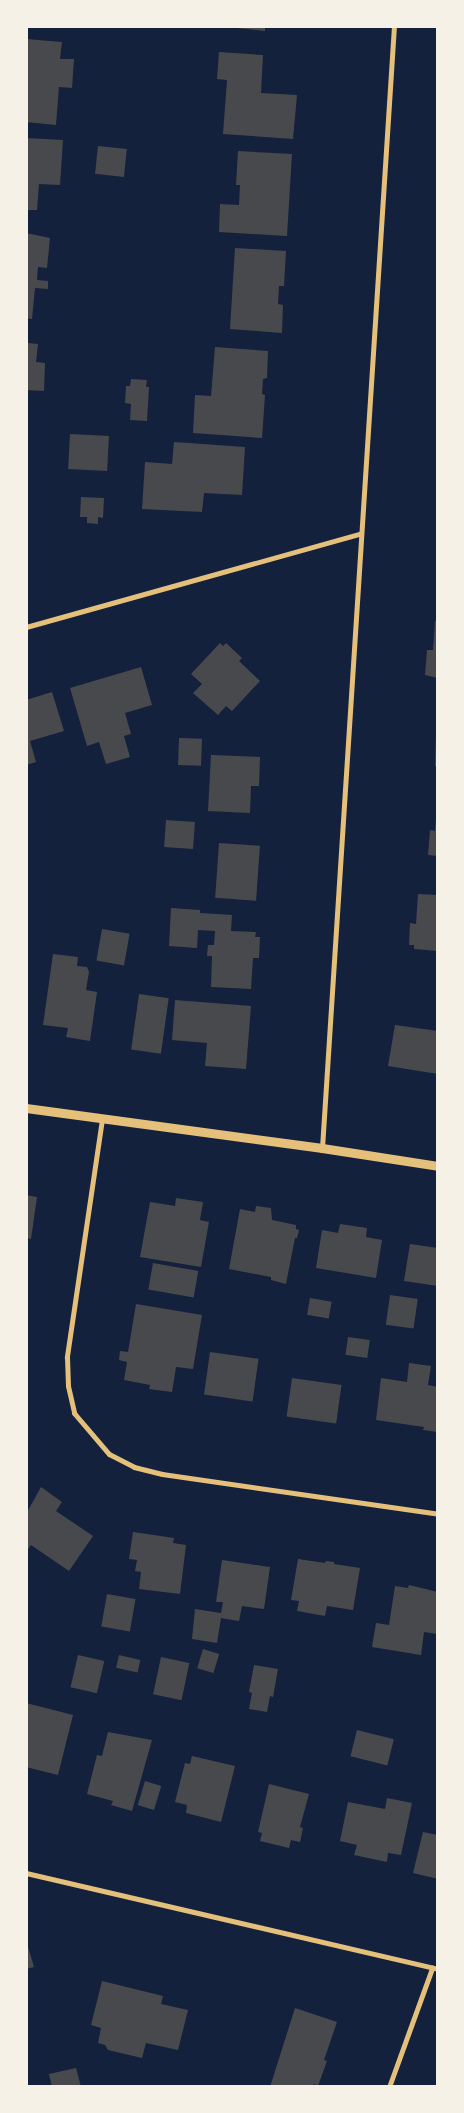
<!DOCTYPE html>
<html>
<head>
<meta charset="utf-8">
<style>
  body { margin:0 }
  #map { position:relative; width:464px; height:2113px; overflow:hidden; background:#14213d; font-family:"PT Sans",sans-serif }
  div>[style] { position:absolute }
  .building>* { inset:0; background:#48494c; transform-origin:0 0 }
  .minor>* { height:5px; margin:-2.5px; padding:0 2.5px; transform-origin:2.5px; border-radius:2.5px; background:#e5c07b }
  .tertiary>* { height:9px; margin:-4.5px; padding:0 4.5px; transform-origin:4.5px; border-radius:4.5px; background:#e5c07b }
  span { translate:-50% -50%; white-space:nowrap; text-align:center; line-height:1.15; -webkit-text-stroke:4.5px #f6f1e7; paint-order:stroke }
  .frame { position:absolute; inset:0; border:28px solid #f6f1e7; pointer-events:none }
</style>
</head>
<body>
<div id="map">
  <div class="building">
    <i style="clip-path:polygon(218px 26px,265px 26px,265px 31px)"></i>
    <i style="clip-path:polygon(26px 39px,62px 42px,60px 59px,74px 59px,72px 88px,59px 87px,56px 125px,26px 122px)"></i>
    <i style="clip-path:polygon(219px 52px,263px 55px,261px 93px,297px 95px,293px 139px,223px 134px,227px 80px,217px 79px)"></i>
    <i style="clip-path:polygon(26px 138px,63px 140px,60px 185px,39px 184px,37px 210px,26px 210px)"></i>
    <i style="left:98px;top:146px;width:29px;height:28px;rotate:6deg"></i>
    <i style="clip-path:polygon(238px 151px,292px 154px,287px 236px,219px 232px,220px 204px,239px 205px,240px 185px,236px 185px)"></i>
    <i style="clip-path:polygon(26px 233px,50px 238px,47px 268px,38px 267px,37px 280px,48px 281px,48px 289px,35px 288px,32px 319px,26px 318px)"></i>
    <i style="clip-path:polygon(235px 248px,286px 251px,284px 286px,279px 286px,278px 304px,283px 305px,282px 333px,230px 329px)"></i>
    <i style="clip-path:polygon(28px 343px,38px 344px,36px 362px,45px 363px,44px 391px,26px 390px)"></i>
    <i style="clip-path:polygon(215px 347px,268px 351px,267px 378px,263px 379px,262px 394px,265px 395px,262px 438px,193px 433px,195px 395px,211px 396px)"></i>
    <i style="clip-path:polygon(131px 379px,147px 380px,146px 387px,149px 387px,147px 421px,130px 420px,131px 404px,125px 403px,126px 386px,130px 386px)"></i>
    <i style="left:70px;top:434px;width:39px;height:35px;rotate:3deg"></i>
    <i style="clip-path:polygon(174px 442px,245px 447px,242px 495px,204px 493px,202px 512px,142px 509px,145px 462px,172px 464px)"></i>
    <i style="clip-path:polygon(81px 497px,104px 498px,103px 518px,98px 517px,98px 524px,87px 523px,87px 517px,80px 517px)"></i>
    <i style="clip-path:polygon(435px 621px,438px 621px,438px 678px,425px 675px,427px 650px,433px 650px)"></i>
    <i style="clip-path:polygon(220px 643px,223px 646px,226px 643px,242px 658px,239px 661px,260px 681px,232px 711px,226px 706px,218px 715px,193px 693px,202px 684px,191px 674px)"></i>
    <i style="clip-path:polygon(141px 667px,152px 705px,125px 713px,131px 734px,124px 736px,130px 757px,106px 764px,99px 742px,87px 746px,70px 688px)"></i>
    <i style="clip-path:polygon(52px 692px,64px 731px,30px 741px,36px 762px,26px 765px,26px 700px)"></i>
    <i style="clip-path:polygon(436px 734px,438px 734px,438px 766px,435px 766px)"></i>
    <i style="left:179px;top:738px;width:23px;height:27px;rotate:2deg"></i>
    <i style="clip-path:polygon(211px 755px,260px 757px,259px 786px,251px 786px,250px 813px,208px 811px)"></i>
    <i style="clip-path:polygon(436px 819px,438px 856px,428px 855px,430px 830px,435px 831px)"></i>
    <i style="left:166px;top:820px;width:29px;height:27px;rotate:4deg"></i>
    <i style="left:219px;top:843px;width:41px;height:55px;rotate:4deg"></i>
    <i style="clip-path:polygon(418px 894px,438px 895px,438px 951px,414px 949px,414px 945px,409px 945px,410px 923px,416px 924px)"></i>
    <i style="clip-path:polygon(171px 908px,200px 910px,200px 913px,232px 915px,231px 931px,256px 932px,255px 937px,260px 937px,259px 958px,253px 958px,251px 989px,211px 987px,212px 956px,207px 956px,208px 945px,214px 945px,215px 931px,198px 930px,197px 948px,169px 946px)"></i>
    <i style="left:102px;top:929px;width:28px;height:32px;rotate:10deg"></i>
    <i style="clip-path:polygon(53px 954px,78px 957px,77px 966px,87px 967px,89px 972px,86px 990px,97px 992px,90px 1041px,66px 1037px,68px 1028px,43px 1025px)"></i>
    <i style="left:139px;top:994px;width:30px;height:56px;rotate:8deg"></i>
    <i style="clip-path:polygon(175px 1000px,251px 1006px,246px 1069px,205px 1066px,207px 1043px,172px 1040px)"></i>
    <i style="clip-path:polygon(395px 1025px,438px 1031px,438px 1074px,388px 1066px)"></i>
    <i style="clip-path:polygon(26px 1195px,37px 1197px,31px 1239px,26px 1238px)"></i>
    <i style="clip-path:polygon(176px 1198px,203px 1202px,200px 1220px,209px 1222px,201px 1267px,140px 1257px,150px 1202px,175px 1206px)"></i>
    <i style="clip-path:polygon(256px 1206px,271px 1208px,272px 1220px,296px 1225px,296px 1229px,299px 1230px,297px 1238px,295px 1238px,286px 1284px,271px 1280px,271px 1277px,229px 1269px,240px 1209px,255px 1212px)"></i>
    <i style="clip-path:polygon(340px 1224px,367px 1228px,366px 1237px,382px 1240px,376px 1278px,316px 1268px,322px 1230px,338px 1233px)"></i>
    <i style="clip-path:polygon(410px 1244px,438px 1248px,438px 1286px,404px 1281px)"></i>
    <i style="left:153px;top:1263px;width:46px;height:27px;rotate:10deg"></i>
    <i style="left:390px;top:1295px;width:28px;height:30px;rotate:8deg"></i>
    <i style="left:310px;top:1298px;width:22px;height:17px;rotate:10deg"></i>
    <i style="clip-path:polygon(136px 1304px,202px 1315px,193px 1369px,176px 1367px,172px 1392px,149px 1389px,150px 1385px,124px 1380px,127px 1362px,119px 1360px,120px 1351px,128px 1352px)"></i>
    <i style="left:348px;top:1337px;width:22px;height:18px;rotate:8deg"></i>
    <i style="left:210px;top:1352px;width:49px;height:43px;rotate:8deg"></i>
    <i style="clip-path:polygon(409px 1363px,431px 1366px,428px 1385px,438px 1387px,438px 1432px,423px 1430px,424px 1427px,376px 1420px,381px 1378px,407px 1382px)"></i>
    <i style="left:292px;top:1378px;width:50px;height:39px;rotate:8deg"></i>
    <i style="clip-path:polygon(41px 1487px,62px 1502px,56px 1511px,93px 1536px,69px 1571px,31px 1545px,26px 1552px,26px 1514px)"></i>
    <i style="clip-path:polygon(133px 1532px,174px 1538px,173px 1543px,186px 1545px,180px 1594px,139px 1589px,141px 1572px,135px 1571px,137px 1560px,129px 1559px)"></i>
    <i style="clip-path:polygon(298px 1559px,325px 1563px,326px 1561px,334px 1562px,334px 1564px,360px 1568px,353px 1610px,327px 1606px,325px 1616px,297px 1611px,299px 1601px,291px 1600px)"></i>
    <i style="clip-path:polygon(222px 1560px,270px 1567px,264px 1609px,242px 1606px,239px 1621px,221px 1618px,217px 1643px,192px 1639px,195px 1609px,221px 1613px,223px 1602px,216px 1602px)"></i>
    <i style="clip-path:polygon(409px 1585px,438px 1592px,438px 1634px,424px 1632px,421px 1655px,372px 1647px,376px 1623px,389px 1625px,395px 1586px,408px 1588px)"></i>
    <i style="left:107px;top:1594px;width:29px;height:33px;rotate:10deg"></i>
    <i style="left:203px;top:1649px;width:17px;height:20px;rotate:17deg"></i>
    <i style="left:78px;top:1655px;width:27px;height:33px;rotate:13deg"></i>
    <i style="left:119px;top:1655px;width:22px;height:13px;rotate:13deg"></i>
    <i style="left:161px;top:1657px;width:29px;height:38px;rotate:12deg"></i>
    <i style="clip-path:polygon(254px 1665px,278px 1669px,273px 1697px,270px 1696px,267px 1712px,249px 1709px,252px 1693px,249px 1692px)"></i>
    <i style="clip-path:polygon(26px 1703px,73px 1715px,58px 1775px,26px 1767px)"></i>
    <i style="left:357px;top:1730px;width:38px;height:27px;rotate:14deg"></i>
    <i style="clip-path:polygon(108px 1732px,152px 1740px,132px 1811px,111px 1805px,113px 1801px,87px 1794px,97px 1755px,102px 1756px)"></i>
    <i style="clip-path:polygon(192px 1756px,235px 1766px,221px 1822px,186px 1813px,187px 1805px,175px 1802px,185px 1763px,190px 1764px)"></i>
    <i style="left:145px;top:1781px;width:17px;height:25px;rotate:17deg"></i>
    <i style="clip-path:polygon(269px 1784px,309px 1794px,300px 1827px,303px 1828px,300px 1842px,291px 1840px,289px 1848px,260px 1841px,262px 1833px,258px 1832px)"></i>
    <i style="clip-path:polygon(387px 1798px,412px 1803px,401px 1855px,388px 1853px,387px 1862px,354px 1855px,357px 1845px,340px 1841px,348px 1802px,385px 1809px)"></i>
    <i style="clip-path:polygon(423px 1832px,438px 1835px,438px 1879px,413px 1873px)"></i>
    <i style="clip-path:polygon(26px 1940px,34px 1967px,26px 1969px)"></i>
    <i style="clip-path:polygon(102px 1981px,163px 1996px,161px 2004px,188px 2010px,178px 2050px,146px 2043px,142px 2058px,108px 2050px,105px 2045px,98px 2043px,101px 2028px,91px 2025px)"></i>
    <i style="clip-path:polygon(295px 2008px,337px 2022px,324px 2060px,327px 2061px,318px 2086px,314px 2084px,313px 2087px,270px 2087px)"></i>
    <i style="clip-path:polygon(76px 2068px,81px 2087px,52px 2087px,49px 2074px)"></i>
  </div>
  <div class="minor">
    <i style="left:26px;top:627px;width:347px;rotate:-15.6deg"></i>
    <i style="left:102px;top:1119px;width:241px;rotate:98.4deg"></i>
    <i style="left:67px;top:1357px;width:29px;rotate:88deg"></i>
    <i style="left:68px;top:1386px;width:28px;rotate:77deg"></i>
    <i style="left:74px;top:1413px;width:54px;rotate:49.5deg"></i>
    <i style="left:109px;top:1454px;width:28px;rotate:27deg"></i>
    <i style="left:134px;top:1467px;width:29px;rotate:14deg"></i>
    <i style="left:162px;top:1474px;width:279px;rotate:8.2deg"></i>
    <i style="left:322px;top:1148px;width:1124px;rotate:-86.33deg"></i>
    <i style="left:26px;top:1873px;width:423px;rotate:13.1deg"></i>
    <i style="left:389px;top:2087px;width:127px;rotate:-70.1deg"></i>
  </div>
  <div class="tertiary">
    <i style="left:26px;top:1108px;width:299px;rotate:7.7deg"></i>
    <i style="left:322px;top:1148px;width:117px;rotate:8.8deg"></i>
  </div>
  <div class="frame"></div>
</div>
</body>
</html>
